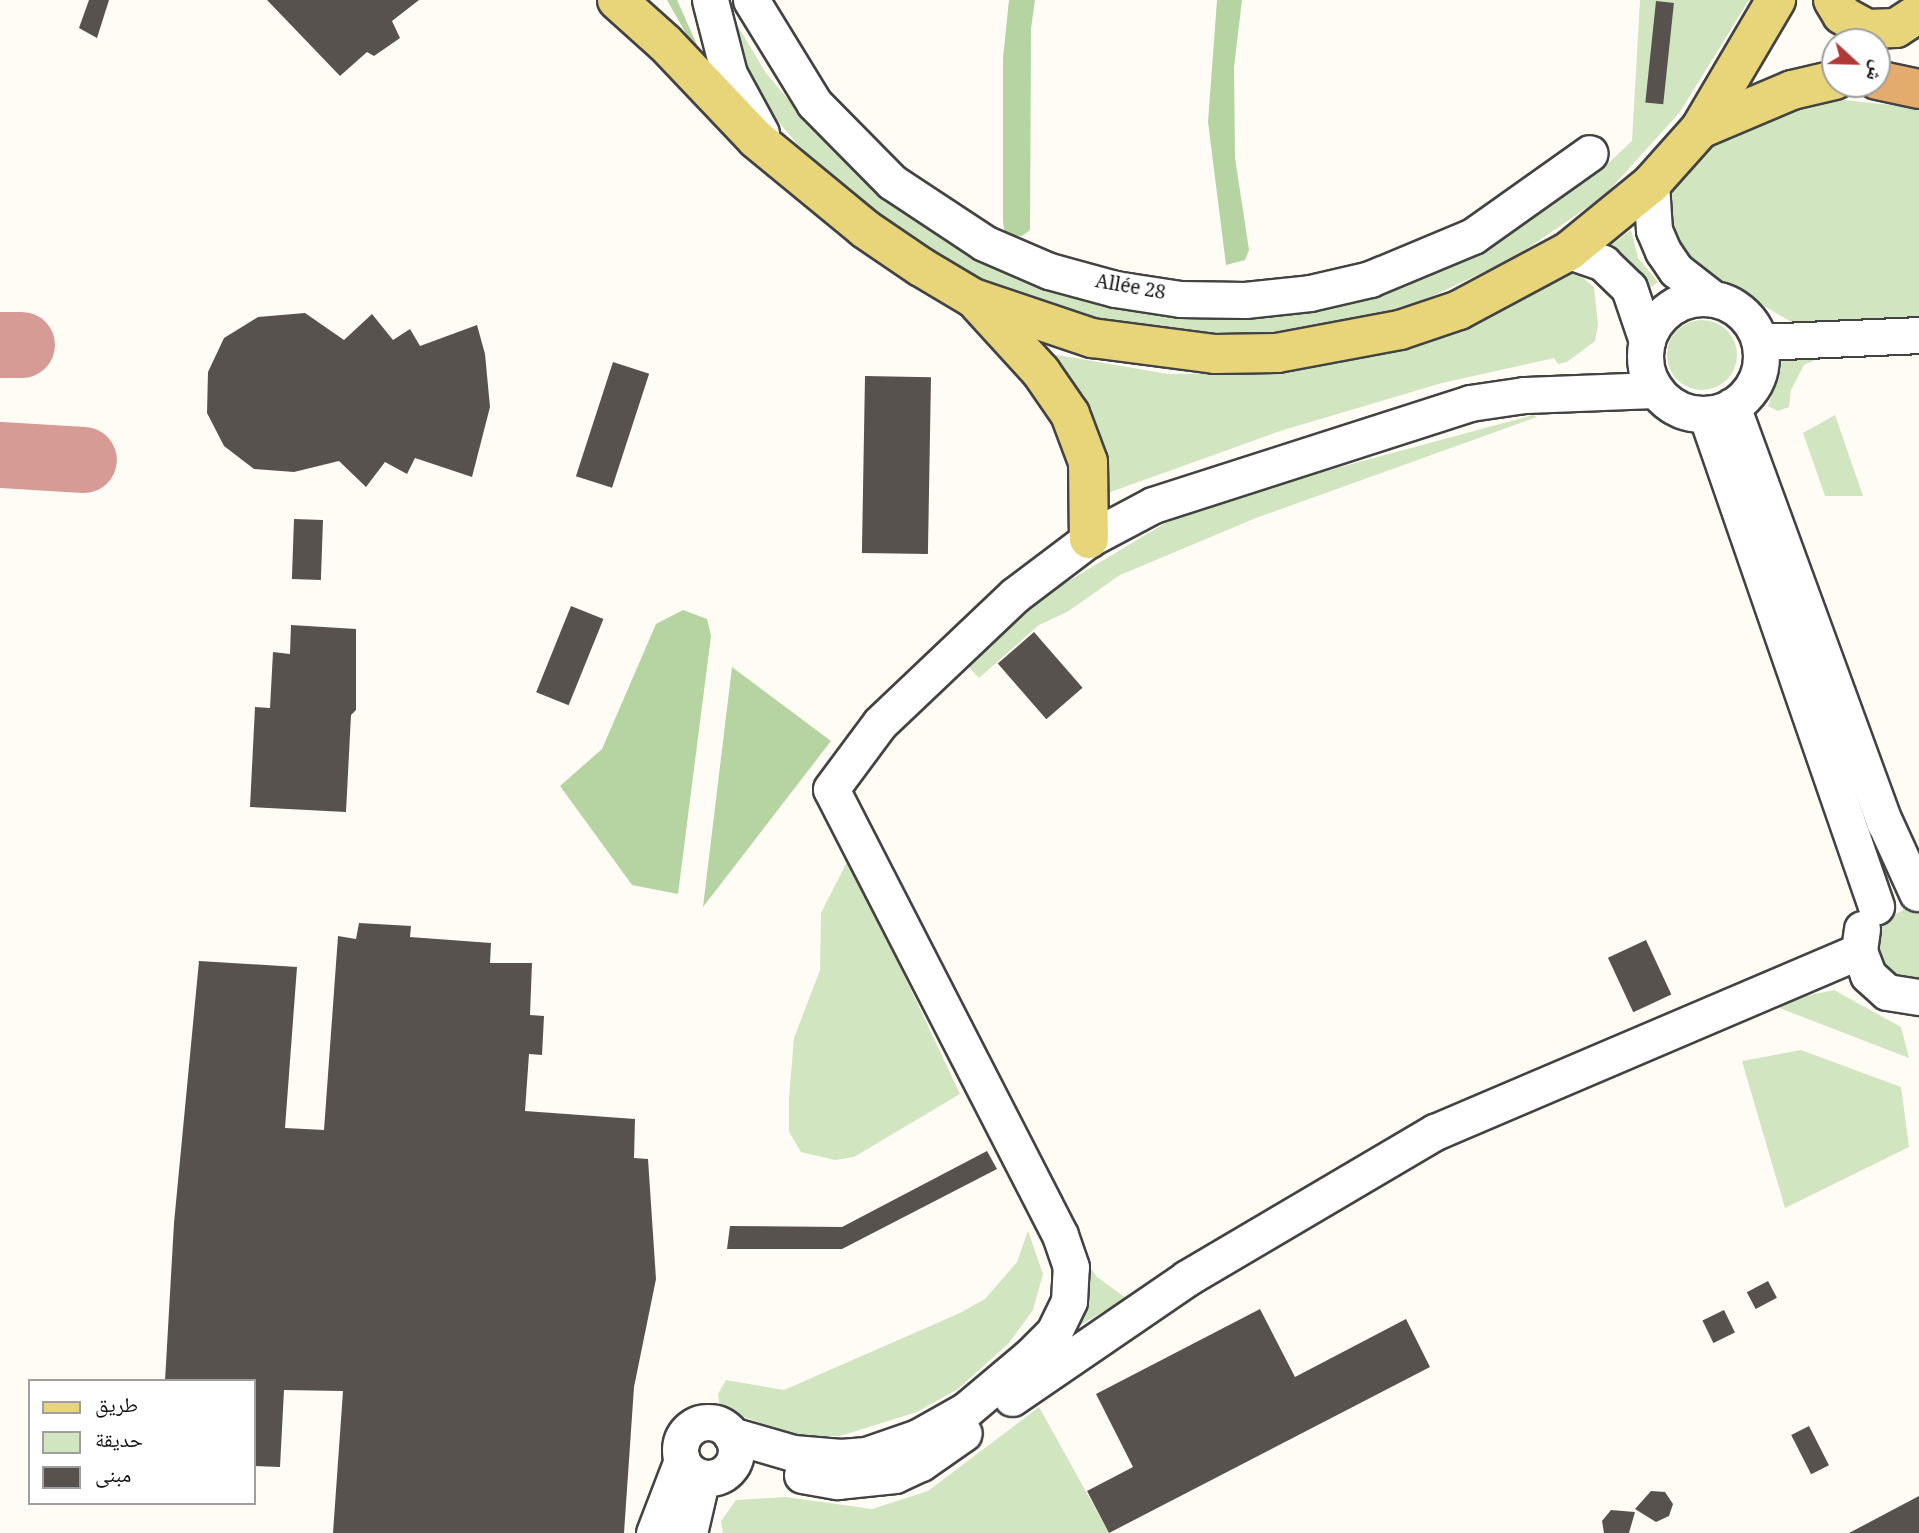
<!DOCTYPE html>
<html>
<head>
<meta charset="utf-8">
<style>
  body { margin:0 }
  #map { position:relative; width:1919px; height:1533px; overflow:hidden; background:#fefcf4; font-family:Georgia,"Noto Naskh Arabic",serif }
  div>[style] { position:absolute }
  .green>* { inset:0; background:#d1e5c1 }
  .round { border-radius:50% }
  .forest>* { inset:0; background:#b5d4a2 }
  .taxiway>* { height:66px; margin:-33px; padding:0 33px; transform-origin:33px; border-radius:33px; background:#d79b96 }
  .building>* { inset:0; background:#57524d; transform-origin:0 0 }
  .roads { filter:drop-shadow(2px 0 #434343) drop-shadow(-2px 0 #434343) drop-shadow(0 2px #434343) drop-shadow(0 -2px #434343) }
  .minor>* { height:35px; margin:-17.5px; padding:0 17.5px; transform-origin:17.5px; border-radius:17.5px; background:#fff }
  .minor>.ring { margin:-17.5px; padding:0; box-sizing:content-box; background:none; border:35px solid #fff; border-radius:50% }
  .major>* { height:38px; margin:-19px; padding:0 19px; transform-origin:19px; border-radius:19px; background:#e8d579 }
  .highway>* { height:38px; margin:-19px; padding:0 19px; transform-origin:19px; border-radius:19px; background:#e3ab6c }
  span { translate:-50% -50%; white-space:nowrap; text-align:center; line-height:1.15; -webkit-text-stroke:7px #fff; paint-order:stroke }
  .street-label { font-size:19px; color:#101010 }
  .legend { position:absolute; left:28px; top:1379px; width:228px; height:126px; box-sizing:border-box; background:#fff; border:2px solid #9f9f9f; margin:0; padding:9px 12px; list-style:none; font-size:21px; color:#101010 }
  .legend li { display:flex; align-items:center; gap:14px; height:35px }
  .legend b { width:35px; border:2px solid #9f9f9f }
  .north { position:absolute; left:1821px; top:28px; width:70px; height:70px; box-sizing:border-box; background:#fff; border:2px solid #9f9f9f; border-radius:50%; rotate:112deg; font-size:19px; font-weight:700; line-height:28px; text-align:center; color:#101010 }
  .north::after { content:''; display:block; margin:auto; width:24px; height:32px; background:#b03a37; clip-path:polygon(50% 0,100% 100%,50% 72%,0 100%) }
</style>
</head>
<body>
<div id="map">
  <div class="green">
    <i style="clip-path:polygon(1640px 0,1749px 0,1680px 112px,1604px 196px,1515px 257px,1412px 306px,1310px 332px,1226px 337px,1099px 321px,1021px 299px,943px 263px,831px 184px,755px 94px,735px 60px,727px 8px,766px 73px,814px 130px,874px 181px,1165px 302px,1462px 251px,1534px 215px,1601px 170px,1632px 141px)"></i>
    <i style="clip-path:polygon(1825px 98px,1919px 108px,1919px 317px,1795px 324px,1684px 260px,1663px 217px,1677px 179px,1722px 130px)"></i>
    <i style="clip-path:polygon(1631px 230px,1638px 258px,1658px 282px,1643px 293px,1601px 253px)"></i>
    <i style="clip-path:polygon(1572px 269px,1594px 287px,1598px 325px,1595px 341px,1567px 362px,1558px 364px,1554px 358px,1442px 383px,1280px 431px,1091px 499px,1046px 353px,1168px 374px,1249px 373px,1333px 363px,1386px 351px)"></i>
    <i class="round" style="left:1667px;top:320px;width:70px;height:70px"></i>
    <i style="clip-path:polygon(1782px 352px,1828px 354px,1804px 365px,1791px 390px,1789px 407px,1778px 411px,1768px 406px,1781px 369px)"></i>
    <i style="clip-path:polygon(1533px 415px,1537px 417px,1256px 518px,1120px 575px,1067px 612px,1039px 625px,979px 678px,965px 663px,1052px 591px,1167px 522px,1281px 483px)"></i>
    <i style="clip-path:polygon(1835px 415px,1863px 496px,1825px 496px,1803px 433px)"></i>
    <i style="clip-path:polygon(849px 858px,960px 1094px,854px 1157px,835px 1160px,801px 1152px,789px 1132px,789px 1097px,794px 1038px,820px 970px,821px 913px)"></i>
    <i style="clip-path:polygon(1905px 909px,1919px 909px,1919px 984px,1886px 975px,1875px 954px,1878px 931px,1884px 920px)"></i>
    <i style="clip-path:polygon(1834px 990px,1901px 1027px,1909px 1058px,1769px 1004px)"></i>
    <i style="clip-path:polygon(1801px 1050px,1901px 1087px,1909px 1147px,1785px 1208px,1742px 1061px)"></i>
    <i style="clip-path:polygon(1028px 1231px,1043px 1274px,1033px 1310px,1009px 1343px,958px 1389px,917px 1412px,840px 1436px,796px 1436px,720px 1408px,718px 1394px,726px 1380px,784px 1390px,960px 1313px,985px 1299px,1017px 1262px)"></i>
    <i style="clip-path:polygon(1080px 1253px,1097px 1277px,1126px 1298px,1072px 1330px)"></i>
    <i style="clip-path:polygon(1039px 1407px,1109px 1533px,723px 1533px,721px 1521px,736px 1500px,786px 1497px,872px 1509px,928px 1491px)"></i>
  </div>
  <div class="forest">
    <i style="clip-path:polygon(667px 0,677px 0,715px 85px)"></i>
    <i style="clip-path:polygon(1009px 0,1035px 0,1031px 29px,1030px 230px,1022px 236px,1005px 235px,1003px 222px,1003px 58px)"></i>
    <i style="clip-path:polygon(1217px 0,1242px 0,1234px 67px,1235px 158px,1249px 250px,1245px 260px,1226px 265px,1208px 122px)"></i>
    <i style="clip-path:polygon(683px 610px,707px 619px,711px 636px,678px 894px,632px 885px,560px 786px,602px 749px,656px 624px)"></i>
    <i style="clip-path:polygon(732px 667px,831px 741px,703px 907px)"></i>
  </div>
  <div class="taxiway">
    <i style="left:0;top:345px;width:22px"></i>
    <i style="left:0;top:455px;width:84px;rotate:3.4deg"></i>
  </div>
  <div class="building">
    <i style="clip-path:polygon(89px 0,109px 0,97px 38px,79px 28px)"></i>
    <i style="clip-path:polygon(267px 0,419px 0,392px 21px,400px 38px,374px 56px,367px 52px,340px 76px)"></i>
    <i style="left:1656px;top:1px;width:18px;height:102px;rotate:6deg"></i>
    <i style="clip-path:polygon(305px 313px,344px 340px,372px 314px,393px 340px,410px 329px,420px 346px,477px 325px,485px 354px,490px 407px,472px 477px,415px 458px,407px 474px,385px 462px,366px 487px,339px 461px,294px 472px,254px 469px,224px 446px,207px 413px,208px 372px,224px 338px,258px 317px)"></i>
    <i style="left:613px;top:362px;width:38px;height:120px;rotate:18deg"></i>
    <i style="left:865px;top:376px;width:66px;height:177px;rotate:1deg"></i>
    <i style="left:294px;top:519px;width:29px;height:60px;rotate:2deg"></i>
    <i style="left:571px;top:606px;width:35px;height:93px;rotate:22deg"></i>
    <i style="clip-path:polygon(291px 625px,356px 629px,356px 710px,351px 715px,346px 812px,250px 807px,255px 707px,270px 708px,273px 652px,290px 654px)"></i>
    <i style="left:1034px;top:632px;width:74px;height:48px;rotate:49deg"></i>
    <i style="clip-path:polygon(359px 923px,411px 926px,410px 937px,491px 943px,490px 963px,532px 963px,530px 1015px,544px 1016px,542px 1055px,529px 1054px,525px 1111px,635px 1119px,634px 1158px,648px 1159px,656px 1279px,634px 1387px,624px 1533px,333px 1533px,343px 1391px,284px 1390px,280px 1467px,254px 1466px,254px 1381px,165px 1381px,174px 1223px,199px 961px,297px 967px,285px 1128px,324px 1130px,338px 936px,356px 939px)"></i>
    <i style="left:1646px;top:940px;width:60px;height:42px;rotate:65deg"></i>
    <i style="clip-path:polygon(987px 1151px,997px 1169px,842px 1249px,727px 1249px,730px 1226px,842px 1227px)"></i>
    <i style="left:1768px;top:1281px;width:19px;height:24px;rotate:62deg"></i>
    <i style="clip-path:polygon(1260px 1309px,1295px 1377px,1406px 1319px,1430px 1367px,1109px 1533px,1087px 1491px,1133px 1467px,1096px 1394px)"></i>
    <i style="left:1724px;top:1310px;width:25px;height:24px;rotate:64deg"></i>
    <i style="left:1809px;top:1426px;width:44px;height:20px;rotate:63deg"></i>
    <i style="clip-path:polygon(1651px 1491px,1665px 1492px,1673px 1504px,1669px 1516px,1656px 1522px,1635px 1509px)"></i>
    <i style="clip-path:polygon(1919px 1496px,1919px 1533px,1849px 1533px)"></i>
    <i style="clip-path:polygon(1611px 1510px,1635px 1512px,1629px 1533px,1604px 1533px,1602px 1521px)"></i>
  </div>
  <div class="roads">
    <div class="minor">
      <i style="left:710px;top:0;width:76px;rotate:75.6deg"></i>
      <i style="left:729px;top:74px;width:67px;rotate:61.5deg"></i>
      <i style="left:751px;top:0;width:121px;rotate:58.5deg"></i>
      <i style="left:814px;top:103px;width:111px;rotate:45.4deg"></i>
      <i style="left:892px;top:182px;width:110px;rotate:33.5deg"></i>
      <i style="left:984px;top:243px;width:71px;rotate:23.3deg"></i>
      <i style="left:1049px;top:271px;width:68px;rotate:15.3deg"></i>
      <i style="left:1115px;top:289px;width:66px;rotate:8.7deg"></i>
      <i style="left:1180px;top:299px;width:65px;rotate:0.9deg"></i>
      <i style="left:1245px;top:300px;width:65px;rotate:-6.1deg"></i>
      <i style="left:1310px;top:293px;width:62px;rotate:-13.1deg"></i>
      <i style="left:1370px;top:279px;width:112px;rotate:-22.7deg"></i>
      <i style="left:1473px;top:236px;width:143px;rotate:-35.4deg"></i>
      <i style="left:1651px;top:184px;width:46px;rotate:86.3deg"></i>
      <i style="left:1654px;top:230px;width:23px;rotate:67deg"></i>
      <i style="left:1663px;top:251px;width:23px;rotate:56deg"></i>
      <i style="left:1676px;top:270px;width:46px;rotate:37.9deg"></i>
      <i style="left:1569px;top:251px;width:36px;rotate:19deg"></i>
      <i style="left:1603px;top:263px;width:36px;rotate:44deg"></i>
      <i style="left:1629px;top:288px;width:56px;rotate:71.2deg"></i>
      <i class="ring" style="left:1645px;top:298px;width:81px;height:81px"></i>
      <i style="left:1760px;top:342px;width:159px;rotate:-2.5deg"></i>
      <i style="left:1732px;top:406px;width:444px;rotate:69.9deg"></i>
      <i style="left:1885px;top:823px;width:77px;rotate:65.4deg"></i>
      <i style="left:1706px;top:414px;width:521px;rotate:70.94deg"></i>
      <i style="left:1862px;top:929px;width:22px;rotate:98deg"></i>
      <i style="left:1859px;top:951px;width:26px;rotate:69deg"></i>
      <i style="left:1868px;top:975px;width:25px;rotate:42deg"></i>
      <i style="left:1887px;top:992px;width:32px;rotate:9deg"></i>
      <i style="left:1012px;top:1398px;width:212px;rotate:-34.4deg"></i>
      <i style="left:1187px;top:1278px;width:288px;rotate:-30.5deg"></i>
      <i style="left:1435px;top:1132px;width:461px;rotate:-23.1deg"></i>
      <i class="ring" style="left:680px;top:1422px;width:21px;height:21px"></i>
      <i style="left:731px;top:1435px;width:65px;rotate:16.2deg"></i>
      <i style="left:793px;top:1453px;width:48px;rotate:4.8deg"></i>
      <i style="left:841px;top:1457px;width:25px;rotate:-5deg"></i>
      <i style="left:866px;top:1455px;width:55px;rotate:-19.1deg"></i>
      <i style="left:918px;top:1437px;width:55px;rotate:-29.4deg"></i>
      <i style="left:966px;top:1410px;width:82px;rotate:-40.1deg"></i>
      <i style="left:1029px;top:1357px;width:35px;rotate:-45deg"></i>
      <i style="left:1054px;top:1332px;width:34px;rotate:-64deg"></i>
      <i style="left:1069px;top:1301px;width:34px;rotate:-87deg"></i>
      <i style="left:1071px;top:1267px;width:34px;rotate:-109deg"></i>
      <i style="left:1060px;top:1235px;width:501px;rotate:-117.18deg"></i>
      <i style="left:831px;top:789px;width:82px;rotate:-53.4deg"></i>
      <i style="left:880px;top:723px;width:186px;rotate:-43.5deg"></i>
      <i style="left:1015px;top:595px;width:93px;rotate:-37.1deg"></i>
      <i style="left:1089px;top:539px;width:72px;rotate:-28deg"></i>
      <i style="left:1153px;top:505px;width:333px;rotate:-17.8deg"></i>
      <i style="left:1470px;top:403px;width:55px;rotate:-8.4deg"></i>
      <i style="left:1524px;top:395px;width:132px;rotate:-2.2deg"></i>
      <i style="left:802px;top:1475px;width:36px;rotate:10deg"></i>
      <i style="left:837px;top:1481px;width:58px;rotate:-5.9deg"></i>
      <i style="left:895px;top:1475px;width:29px;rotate:-25deg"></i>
      <i style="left:921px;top:1463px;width:52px;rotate:-34.9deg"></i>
      <i style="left:654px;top:1533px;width:78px;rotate:-69deg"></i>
      <i style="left:689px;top:1533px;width:57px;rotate:-76.9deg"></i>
    </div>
    <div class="major">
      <i style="left:617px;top:0;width:64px;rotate:41.9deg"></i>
      <i style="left:665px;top:43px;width:132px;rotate:46.5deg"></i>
      <i style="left:756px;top:139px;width:141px;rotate:39.5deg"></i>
      <i style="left:865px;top:229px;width:68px;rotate:34.2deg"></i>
      <i style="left:921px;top:267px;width:61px;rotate:30.8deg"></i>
      <i style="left:973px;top:298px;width:126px;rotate:18.6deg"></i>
      <i style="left:1092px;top:338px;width:124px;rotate:7.4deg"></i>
      <i style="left:1215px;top:354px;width:62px;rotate:-0.9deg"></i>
      <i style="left:1277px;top:353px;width:125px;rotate:-10.6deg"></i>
      <i style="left:1400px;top:330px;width:62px;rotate:-18.7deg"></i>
      <i style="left:1459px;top:310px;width:125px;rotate:-28.2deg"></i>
      <i style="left:1569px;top:251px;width:106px;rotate:-39.3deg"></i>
      <i style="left:1651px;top:184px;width:74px;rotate:-48.3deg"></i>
      <i style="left:1700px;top:129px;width:150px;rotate:-59.5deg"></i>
      <i style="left:1833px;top:0;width:17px;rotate:59deg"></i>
      <i style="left:1842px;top:15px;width:29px;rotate:29deg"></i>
      <i style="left:1867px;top:29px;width:29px;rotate:-2deg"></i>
      <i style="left:1896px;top:28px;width:27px;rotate:-33deg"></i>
      <i style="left:1700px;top:129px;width:100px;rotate:-23deg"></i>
      <i style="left:1792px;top:90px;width:44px;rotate:-13.1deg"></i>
      <i style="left:979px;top:304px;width:92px;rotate:47.6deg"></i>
      <i style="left:1041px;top:372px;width:51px;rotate:55.4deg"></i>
      <i style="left:1070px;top:414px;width:51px;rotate:69.4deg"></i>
      <i style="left:1088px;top:462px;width:77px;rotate:89.3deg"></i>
    </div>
    <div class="highway">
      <i style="left:1877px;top:80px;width:43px;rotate:12.1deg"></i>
    </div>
  </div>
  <div class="street-label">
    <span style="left:1130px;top:290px;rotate:10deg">Allée 28</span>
  </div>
  <ul class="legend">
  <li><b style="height:9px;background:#e8d579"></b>طريق</li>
  <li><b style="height:19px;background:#d1e5c1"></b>حديقة</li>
  <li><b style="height:19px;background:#57524d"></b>مبنى</li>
  </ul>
  <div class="north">ش</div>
</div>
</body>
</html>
